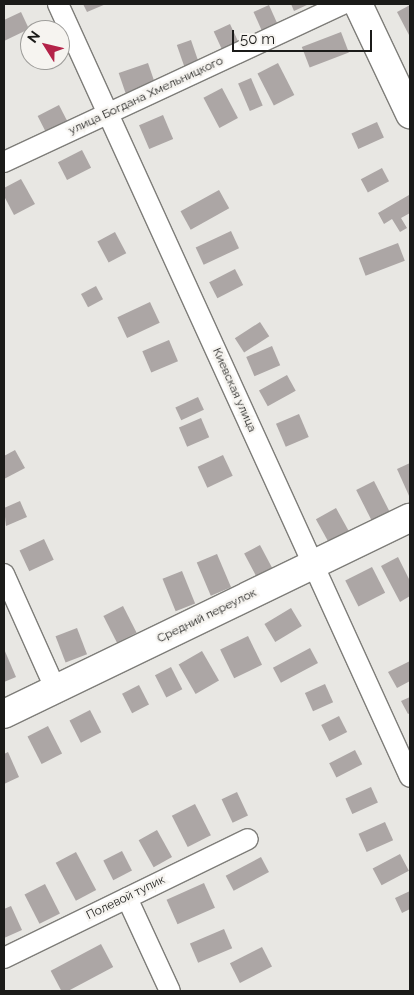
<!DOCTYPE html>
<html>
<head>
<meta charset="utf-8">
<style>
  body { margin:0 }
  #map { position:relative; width:414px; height:995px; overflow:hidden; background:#e8e7e3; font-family:Raleway,sans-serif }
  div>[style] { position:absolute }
  .building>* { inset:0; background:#aca6a5; transform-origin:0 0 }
  .roads { filter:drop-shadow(1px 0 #7e7d79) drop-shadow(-1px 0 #7e7d79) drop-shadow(0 1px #7e7d79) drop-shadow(0 -1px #7e7d79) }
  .street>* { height:20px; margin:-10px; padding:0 10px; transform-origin:10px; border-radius:10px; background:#fff }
  .secondary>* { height:28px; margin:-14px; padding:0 14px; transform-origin:14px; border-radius:14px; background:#fff }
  span { translate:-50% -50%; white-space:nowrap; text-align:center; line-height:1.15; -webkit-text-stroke:4.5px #f6f4f0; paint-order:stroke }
  .street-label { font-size:12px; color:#1b1b19 }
  .frame { position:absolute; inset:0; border:5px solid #1b1b19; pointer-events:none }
  .north { position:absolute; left:20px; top:20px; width:50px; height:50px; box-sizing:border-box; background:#f6f4f0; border:1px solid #9e9d9a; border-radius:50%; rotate:306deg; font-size:14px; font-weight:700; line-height:20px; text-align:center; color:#1b1b19 }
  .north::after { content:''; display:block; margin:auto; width:18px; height:22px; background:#b42349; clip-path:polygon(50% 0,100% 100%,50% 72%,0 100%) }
  .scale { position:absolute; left:232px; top:30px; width:140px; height:22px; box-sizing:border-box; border:2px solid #1b1b19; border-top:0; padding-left:6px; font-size:15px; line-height:18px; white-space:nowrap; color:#1b1b19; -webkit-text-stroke:4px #f6f4f0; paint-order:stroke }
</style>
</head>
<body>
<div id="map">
  <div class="building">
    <i style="clip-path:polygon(83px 4px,106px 4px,87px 12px)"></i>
    <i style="clip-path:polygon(291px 4px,309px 4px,294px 11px)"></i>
    <i style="left:269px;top:5px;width:22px;height:17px;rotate:66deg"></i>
    <i style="clip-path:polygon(410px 5px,410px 34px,409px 35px,397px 12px)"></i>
    <i style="clip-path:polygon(21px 12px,29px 29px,4px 41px,4px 20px)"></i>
    <i style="left:230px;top:24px;width:21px;height:18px;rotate:65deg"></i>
    <i style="left:341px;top:32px;width:22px;height:42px;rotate:69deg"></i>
    <i style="left:191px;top:40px;width:24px;height:15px;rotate:71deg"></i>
    <i style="left:148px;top:63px;width:24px;height:31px;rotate:71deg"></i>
    <i style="left:278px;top:63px;width:36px;height:23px;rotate:63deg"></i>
    <i style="left:251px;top:78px;width:30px;height:14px;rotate:67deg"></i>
    <i style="left:222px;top:88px;width:34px;height:21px;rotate:62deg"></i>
    <i style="left:59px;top:105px;width:20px;height:24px;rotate:63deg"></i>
    <i style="left:163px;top:115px;width:26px;height:26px;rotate:67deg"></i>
    <i style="left:377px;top:122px;width:17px;height:28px;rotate:66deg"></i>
    <i style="left:82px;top:150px;width:20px;height:27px;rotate:63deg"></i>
    <i style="left:382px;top:168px;width:15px;height:24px;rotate:62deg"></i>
    <i style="clip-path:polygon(21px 179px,35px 204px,14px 215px,4px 196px,4px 188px)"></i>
    <i style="left:219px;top:190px;width:21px;height:44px;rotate:61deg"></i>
    <i style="clip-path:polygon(409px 195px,410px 213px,401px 218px,407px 228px,400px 232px,392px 219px,384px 224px,378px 213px)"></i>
    <i style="left:231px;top:231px;width:19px;height:39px;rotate:65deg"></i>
    <i style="left:115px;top:232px;width:24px;height:20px;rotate:62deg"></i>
    <i style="left:398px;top:243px;width:19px;height:42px;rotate:69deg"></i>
    <i style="left:235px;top:269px;width:18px;height:29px;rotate:63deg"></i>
    <i style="left:96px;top:286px;width:15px;height:17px;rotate:62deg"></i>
    <i style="left:150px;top:302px;width:23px;height:36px;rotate:65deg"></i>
    <i style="left:260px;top:322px;width:17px;height:30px;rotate:57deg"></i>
    <i style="left:169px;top:340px;width:23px;height:29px;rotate:67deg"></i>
    <i style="left:272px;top:346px;width:21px;height:28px;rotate:67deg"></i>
    <i style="left:287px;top:375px;width:18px;height:32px;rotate:61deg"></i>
    <i style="left:198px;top:397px;width:14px;height:25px;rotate:65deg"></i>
    <i style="left:299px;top:414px;width:25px;height:25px;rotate:67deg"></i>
    <i style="left:201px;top:418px;width:21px;height:24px;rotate:67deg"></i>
    <i style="clip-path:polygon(15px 450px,25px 468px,4px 479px,4px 456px)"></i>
    <i style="left:223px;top:455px;width:23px;height:28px;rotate:65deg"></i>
    <i style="clip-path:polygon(410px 463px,410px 498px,397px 469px)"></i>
    <i style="left:374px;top:481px;width:38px;height:20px;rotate:63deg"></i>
    <i style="clip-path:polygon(20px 501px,27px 517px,6px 526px,4px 508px)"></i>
    <i style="left:336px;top:508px;width:26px;height:23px;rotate:61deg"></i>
    <i style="left:44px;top:539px;width:23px;height:27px;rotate:65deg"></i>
    <i style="left:260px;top:545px;width:26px;height:18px;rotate:62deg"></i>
    <i style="left:217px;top:554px;width:36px;height:22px;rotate:67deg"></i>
    <i style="clip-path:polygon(398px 557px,410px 581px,410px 596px,400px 602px,381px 566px)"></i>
    <i style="left:372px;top:567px;width:29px;height:30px;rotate:63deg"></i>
    <i style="left:182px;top:571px;width:35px;height:21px;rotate:68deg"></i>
    <i style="left:123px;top:606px;width:30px;height:22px;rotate:63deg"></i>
    <i style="left:291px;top:608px;width:21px;height:31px;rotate:59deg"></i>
    <i style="left:77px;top:628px;width:28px;height:23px;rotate:69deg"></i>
    <i style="left:248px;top:636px;width:32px;height:31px;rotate:64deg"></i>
    <i style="left:310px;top:648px;width:17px;height:42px;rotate:62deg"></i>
    <i style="clip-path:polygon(4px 649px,16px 677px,4px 682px)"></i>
    <i style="left:202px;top:651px;width:34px;height:27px;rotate:60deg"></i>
    <i style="clip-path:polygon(410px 661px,410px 681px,397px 688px,388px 672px)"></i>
    <i style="left:171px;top:667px;width:25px;height:18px;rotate:63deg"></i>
    <i style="left:325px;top:684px;width:20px;height:22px;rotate:66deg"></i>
    <i style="left:139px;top:685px;width:22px;height:19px;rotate:63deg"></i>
    <i style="clip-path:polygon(410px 697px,410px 713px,408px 714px,401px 701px)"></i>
    <i style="left:90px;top:710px;width:25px;height:23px;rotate:63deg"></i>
    <i style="left:339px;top:716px;width:18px;height:20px;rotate:63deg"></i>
    <i style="left:48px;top:726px;width:31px;height:23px;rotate:63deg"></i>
    <i style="left:355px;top:750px;width:16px;height:29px;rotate:63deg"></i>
    <i style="clip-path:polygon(8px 752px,19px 777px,4px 784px,4px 754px)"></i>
    <i style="left:371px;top:787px;width:17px;height:28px;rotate:66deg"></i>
    <i style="left:237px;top:792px;width:26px;height:17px;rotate:65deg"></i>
    <i style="left:195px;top:804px;width:35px;height:26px;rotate:63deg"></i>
    <i style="left:385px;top:822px;width:20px;height:29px;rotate:66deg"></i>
    <i style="left:157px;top:830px;width:31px;height:21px;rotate:61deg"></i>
    <i style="left:122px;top:851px;width:22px;height:21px;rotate:63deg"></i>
    <i style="left:76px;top:852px;width:43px;height:23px;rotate:62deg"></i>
    <i style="left:400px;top:854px;width:19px;height:31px;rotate:62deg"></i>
    <i style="left:261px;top:857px;width:17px;height:40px;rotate:62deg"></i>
    <i style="left:204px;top:883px;width:27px;height:41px;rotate:66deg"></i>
    <i style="left:45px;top:884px;width:33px;height:23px;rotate:63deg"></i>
    <i style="clip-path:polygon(410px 891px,410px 909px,402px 913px,395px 898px)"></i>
    <i style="clip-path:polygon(11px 906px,22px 930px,4px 938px,4px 909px)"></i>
    <i style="left:224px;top:929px;width:21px;height:37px;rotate:67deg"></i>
    <i style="left:101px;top:944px;width:26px;height:57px;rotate:62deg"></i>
    <i style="left:262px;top:947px;width:22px;height:36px;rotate:63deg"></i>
  </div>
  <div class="roads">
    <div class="street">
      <i style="left:58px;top:4px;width:849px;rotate:65.52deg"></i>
      <i style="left:4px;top:162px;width:374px;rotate:-25deg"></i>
      <i style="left:4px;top:574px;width:127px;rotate:65.9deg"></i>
      <i style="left:127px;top:898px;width:102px;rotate:65.2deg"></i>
      <i style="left:4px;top:958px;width:271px;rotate:-26deg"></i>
    </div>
    <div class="secondary">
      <i style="left:358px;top:4px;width:122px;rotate:64.7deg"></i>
      <i style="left:4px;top:714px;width:451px;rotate:-25.8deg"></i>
    </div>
  </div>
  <div class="street-label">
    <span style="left:146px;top:96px;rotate:-25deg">улица Богдана Хмельницкого</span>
    <span style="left:234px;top:390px;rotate:66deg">Киевская улица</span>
    <span style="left:207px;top:616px;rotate:-26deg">Средний переулок</span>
    <span style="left:126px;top:898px;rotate:-26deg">Полевой тупик</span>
  </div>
  <div class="frame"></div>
  <div class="north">N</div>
  <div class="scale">50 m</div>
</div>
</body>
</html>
